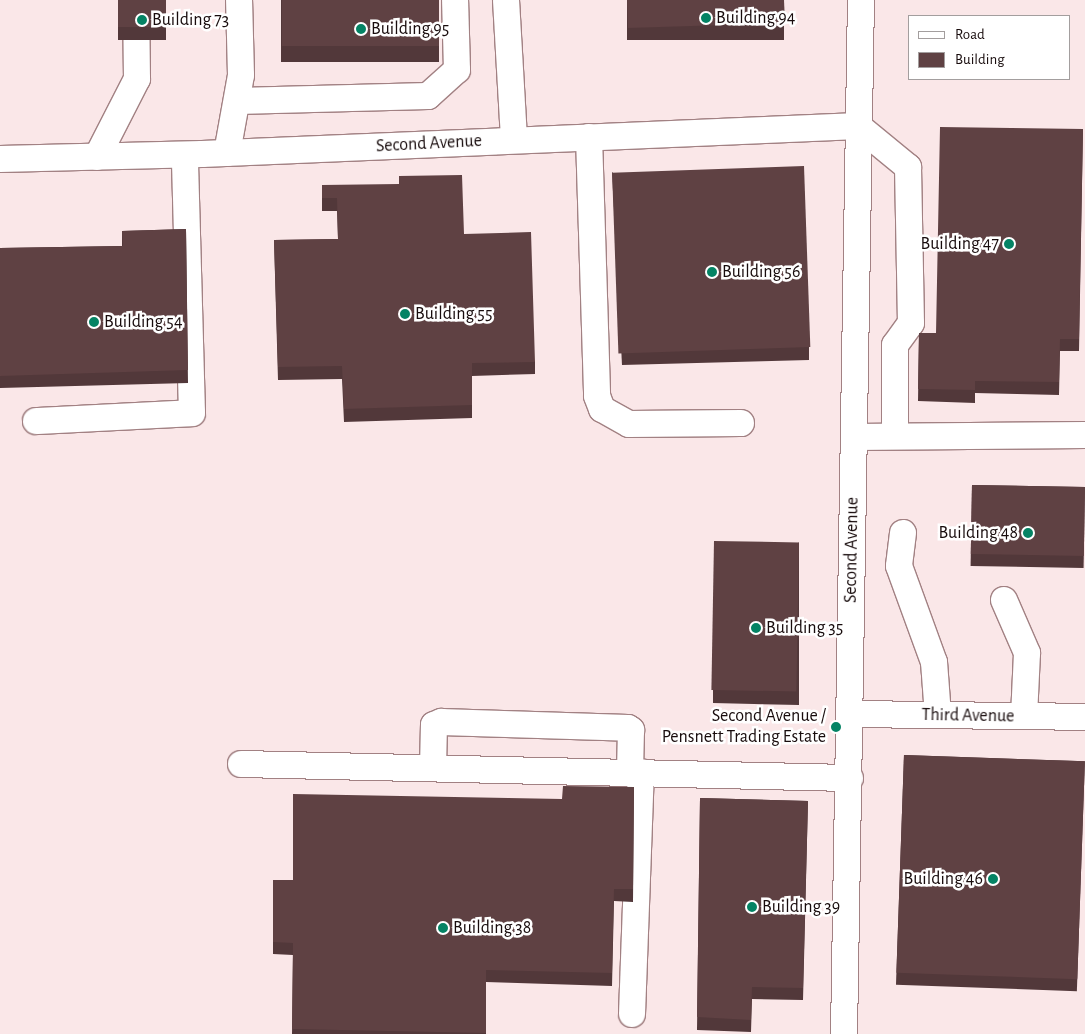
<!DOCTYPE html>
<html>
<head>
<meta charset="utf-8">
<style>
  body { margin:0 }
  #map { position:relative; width:1085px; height:1034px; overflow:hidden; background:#fef6f6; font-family:"Alegreya Sans",sans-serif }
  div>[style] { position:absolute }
  .built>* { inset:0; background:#fae7e8 }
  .roads { filter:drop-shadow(1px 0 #a28183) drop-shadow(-1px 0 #a28183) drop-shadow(0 1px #a28183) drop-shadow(0 -1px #a28183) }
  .minor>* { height:26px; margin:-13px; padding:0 13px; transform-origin:13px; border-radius:13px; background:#fff }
  .wall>* { inset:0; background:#52383a; transform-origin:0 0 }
  .building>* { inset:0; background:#5f4143; transform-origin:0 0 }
  .dots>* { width:14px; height:14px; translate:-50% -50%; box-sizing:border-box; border:2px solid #fff; border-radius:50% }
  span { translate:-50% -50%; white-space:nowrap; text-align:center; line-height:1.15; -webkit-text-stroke:5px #fff; paint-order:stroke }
  .poi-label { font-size:18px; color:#180c0d }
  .left { translate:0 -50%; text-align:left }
  .right { translate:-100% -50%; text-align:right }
  .street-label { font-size:18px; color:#180c0d }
  .legend { position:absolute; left:908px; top:15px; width:162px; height:65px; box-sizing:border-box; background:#fff; border:1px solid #a39e9e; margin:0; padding:6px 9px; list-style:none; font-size:15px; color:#180c0d }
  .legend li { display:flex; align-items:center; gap:10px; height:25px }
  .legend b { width:25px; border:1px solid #a39e9e }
</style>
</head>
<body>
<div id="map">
  <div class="built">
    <i style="clip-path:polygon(evenodd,0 0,1085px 0,1085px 1034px,0 1034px,0 0,909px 16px,1069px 16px,1069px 79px,909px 79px,909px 16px)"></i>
  </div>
  <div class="roads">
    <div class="minor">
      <i style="left:506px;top:0;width:140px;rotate:86.7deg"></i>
      <i style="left:237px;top:101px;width:191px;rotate:-1.5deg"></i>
      <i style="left:428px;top:96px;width:39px;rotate:-42deg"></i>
      <i style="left:457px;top:70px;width:70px;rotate:-91.6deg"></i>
      <i style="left:858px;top:126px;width:65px;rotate:39.4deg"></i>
      <i style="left:908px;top:167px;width:156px;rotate:88.9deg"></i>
      <i style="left:911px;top:323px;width:27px;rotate:126deg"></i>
      <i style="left:895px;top:345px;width:91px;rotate:90deg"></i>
      <i style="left:589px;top:137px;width:259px;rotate:88.2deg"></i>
      <i style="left:597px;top:396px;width:14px;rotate:69deg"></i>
      <i style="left:602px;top:409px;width:31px;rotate:29deg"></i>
      <i style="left:629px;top:424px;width:112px;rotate:-0.5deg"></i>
      <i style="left:227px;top:153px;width:79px;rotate:-79.8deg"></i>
      <i style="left:241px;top:75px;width:75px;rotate:-91.5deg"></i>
      <i style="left:97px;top:157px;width:88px;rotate:-62.9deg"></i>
      <i style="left:137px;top:79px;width:79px;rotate:-90.7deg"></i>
      <i style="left:0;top:159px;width:202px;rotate:-1.4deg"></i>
      <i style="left:202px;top:154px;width:657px;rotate:-2.44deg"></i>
      <i style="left:36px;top:421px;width:156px;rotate:-2.9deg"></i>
      <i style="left:192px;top:413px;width:258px;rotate:-91.6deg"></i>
      <i style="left:854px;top:437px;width:231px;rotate:-0.5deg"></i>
      <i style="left:903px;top:533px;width:33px;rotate:97deg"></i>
      <i style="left:899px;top:566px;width:102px;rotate:70deg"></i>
      <i style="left:934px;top:662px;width:53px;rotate:85.7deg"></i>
      <i style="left:1004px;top:600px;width:58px;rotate:66.5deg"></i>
      <i style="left:1027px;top:653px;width:63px;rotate:92.7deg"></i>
      <i style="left:850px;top:714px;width:235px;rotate:0.7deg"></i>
      <i style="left:241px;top:764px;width:609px;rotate:1.32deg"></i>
      <i style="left:433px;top:768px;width:43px;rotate:-88.7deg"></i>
      <i style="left:434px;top:725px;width:8px;rotate:-23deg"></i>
      <i style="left:441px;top:722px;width:187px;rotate:1.8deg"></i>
      <i style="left:628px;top:728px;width:4px;rotate:34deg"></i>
      <i style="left:631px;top:730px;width:42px;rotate:91.4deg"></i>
      <i style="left:632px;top:1014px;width:242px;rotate:-87.9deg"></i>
      <i style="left:844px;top:1034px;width:1034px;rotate:-89.06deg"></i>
    </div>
  </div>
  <div class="wall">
    <i style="left:118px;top:0;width:48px;height:40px"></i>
    <i style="left:281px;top:0;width:158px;height:62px"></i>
    <i style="left:627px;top:0;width:157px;height:40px"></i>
    <i style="clip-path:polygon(1083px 129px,1079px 351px,1060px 351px,1059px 395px,975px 393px,975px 403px,918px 401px,919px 333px,936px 333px)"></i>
    <i style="clip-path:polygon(612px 172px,809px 347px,809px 360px,622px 365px)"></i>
    <i style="clip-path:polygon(322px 185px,464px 234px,535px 362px,535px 374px,472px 376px,472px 418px,344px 422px,342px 379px,278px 380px,274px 240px,338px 239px,337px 211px,322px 211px)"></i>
    <i style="clip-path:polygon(186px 229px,188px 383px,0 388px,0 248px,122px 246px,122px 231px)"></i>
    <i style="left:972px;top:485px;width:113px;height:81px;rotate:1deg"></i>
    <i style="clip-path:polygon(799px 542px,799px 705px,713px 703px,713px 690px)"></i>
    <i style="left:904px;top:755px;width:181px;height:230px;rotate:2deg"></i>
    <i style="clip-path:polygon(634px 787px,633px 902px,614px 901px,612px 986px,486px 982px,486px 1034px,292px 1034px,293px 955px,273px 954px,273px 880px,293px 880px,562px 799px)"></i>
    <i style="clip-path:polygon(700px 798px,808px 801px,803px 1000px,752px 999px,751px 1032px,697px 1030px)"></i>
  </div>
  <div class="building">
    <i style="left:118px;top:0;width:48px;height:27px"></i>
    <i style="left:282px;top:0;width:157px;height:46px"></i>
    <i style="clip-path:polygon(627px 0,784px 0,785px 23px,628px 28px)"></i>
    <i style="clip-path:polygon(940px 127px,1083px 129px,1079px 339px,1060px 339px,1059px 382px,975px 381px,975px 390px,918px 389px,919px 333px,936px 333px)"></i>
    <i style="left:804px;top:166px;width:181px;height:192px;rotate:88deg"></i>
    <i style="clip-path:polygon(462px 175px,464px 234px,531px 232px,535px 362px,472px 363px,472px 405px,344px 409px,342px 366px,278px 367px,274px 240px,338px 239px,337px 198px,322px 198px,322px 185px,399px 184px,399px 176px)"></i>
    <i style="clip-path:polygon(186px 229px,188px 370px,0 376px,0 248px,123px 246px,122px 231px)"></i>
    <i style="left:972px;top:485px;width:113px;height:69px;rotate:1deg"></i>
    <i style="left:714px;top:541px;width:85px;height:149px;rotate:1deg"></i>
    <i style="left:904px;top:755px;width:181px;height:218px;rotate:2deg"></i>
    <i style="clip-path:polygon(563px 786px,634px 787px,633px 889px,614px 889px,612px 973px,486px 970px,486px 1033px,292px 1029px,293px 943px,273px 942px,273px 880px,293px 880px,293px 794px,562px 799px)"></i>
    <i style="clip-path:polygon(700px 798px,808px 801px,803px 988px,752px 987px,751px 1020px,697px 1017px)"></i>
  </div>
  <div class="dots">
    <i style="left:706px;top:18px;background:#048364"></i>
    <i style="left:142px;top:20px;background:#048364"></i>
    <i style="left:361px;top:29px;background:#048364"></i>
    <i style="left:1009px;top:244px;background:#048364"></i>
    <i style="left:712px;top:272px;background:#048364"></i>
    <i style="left:405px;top:314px;background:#048364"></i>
    <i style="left:94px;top:322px;background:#048364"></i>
    <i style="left:1028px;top:533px;background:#048364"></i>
    <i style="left:756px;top:628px;background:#048364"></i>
    <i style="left:836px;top:727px;background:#048364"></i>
    <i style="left:993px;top:879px;background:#048364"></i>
    <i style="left:752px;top:907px;background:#048364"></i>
    <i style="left:443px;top:928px;background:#048364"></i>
  </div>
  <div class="poi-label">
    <span class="left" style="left:716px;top:18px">Building 94</span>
    <span class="left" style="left:152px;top:20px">Building 73</span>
    <span class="left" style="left:371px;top:29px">Building 95</span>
    <span class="right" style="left:999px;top:244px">Building 47</span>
    <span class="left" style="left:722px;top:272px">Building 56</span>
    <span class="left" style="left:415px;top:314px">Building 55</span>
    <span class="left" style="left:104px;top:322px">Building 54</span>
    <span class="right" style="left:1018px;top:533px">Building 48</span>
    <span class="left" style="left:766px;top:628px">Building 35</span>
    <span class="right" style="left:826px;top:727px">Second Avenue /<br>Pensnett Trading Estate</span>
    <span class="right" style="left:983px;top:879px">Building 46</span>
    <span class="left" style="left:762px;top:907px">Building 39</span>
    <span class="left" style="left:453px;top:928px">Building 38</span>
  </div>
  <div class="street-label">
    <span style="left:429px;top:144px;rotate:-3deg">Second Avenue</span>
    <span style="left:852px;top:550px;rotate:-89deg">Second Avenue</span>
    <span style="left:968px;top:716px;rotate:1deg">Third Avenue</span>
  </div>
  <ul class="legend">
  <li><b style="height:6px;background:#fff"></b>Road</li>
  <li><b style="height:14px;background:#5f4143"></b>Building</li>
  </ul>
</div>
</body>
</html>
